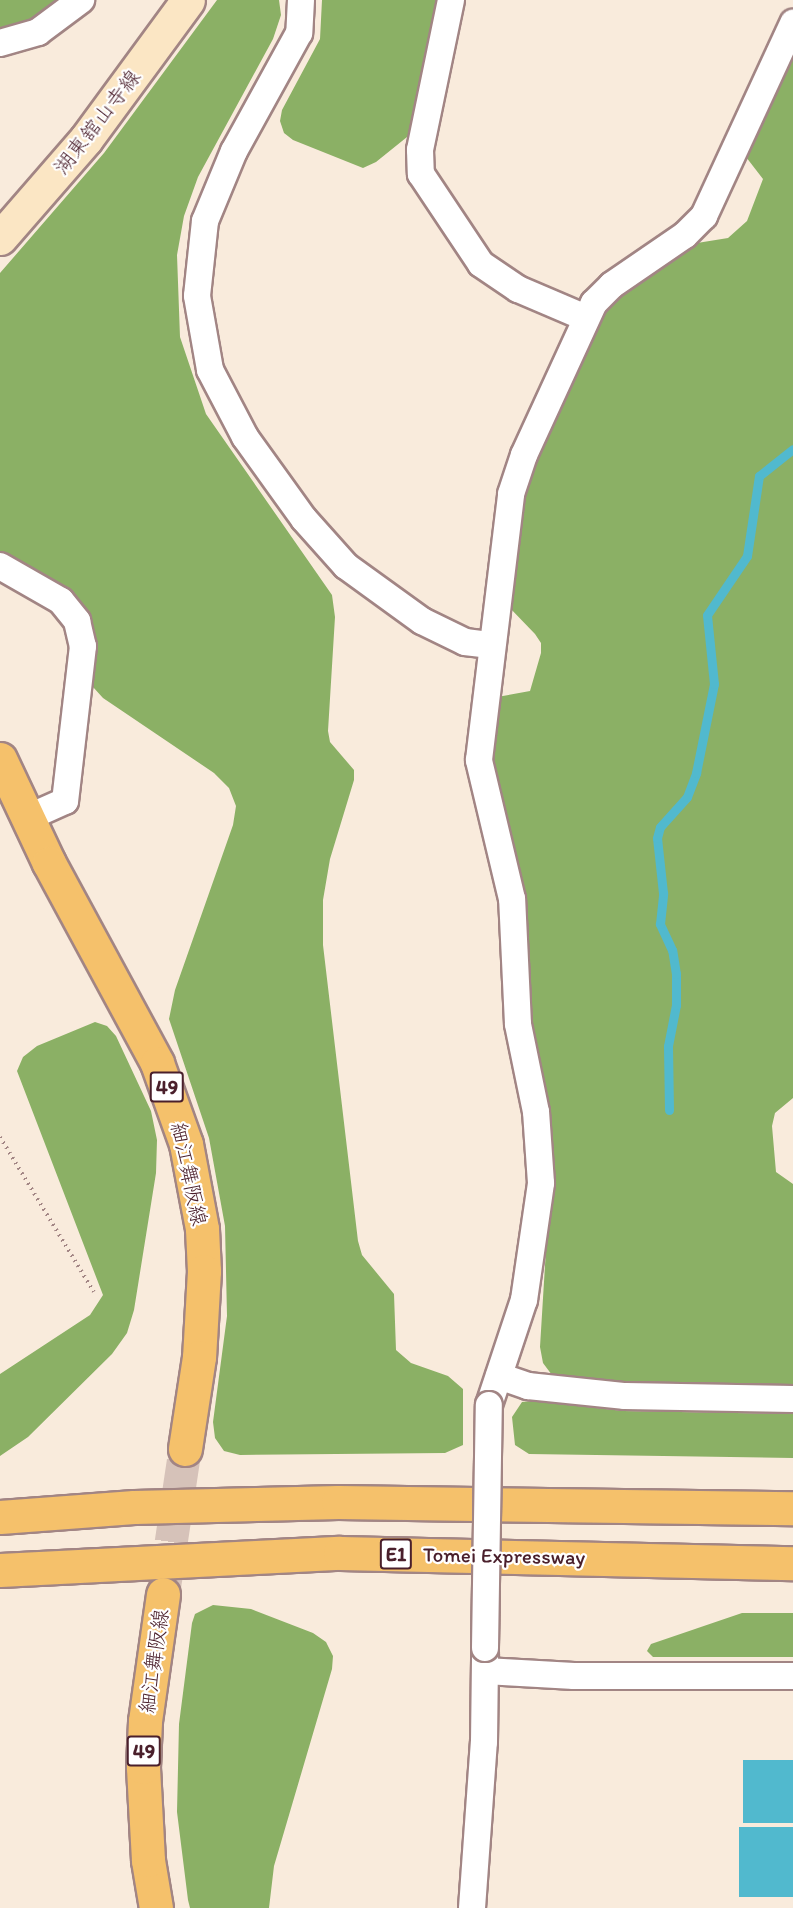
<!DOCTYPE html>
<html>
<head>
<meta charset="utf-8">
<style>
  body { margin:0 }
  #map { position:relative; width:793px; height:1908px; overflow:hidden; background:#f9ebdc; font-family:Itim,"Klee One",sans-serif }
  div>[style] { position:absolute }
  .forest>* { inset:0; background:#8bb065 }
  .water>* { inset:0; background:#51b9ce; transform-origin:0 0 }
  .stream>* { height:9px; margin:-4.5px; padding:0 4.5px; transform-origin:4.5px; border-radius:4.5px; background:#51b9ce }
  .primary-tunnel>* { height:33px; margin-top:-16.5px; transform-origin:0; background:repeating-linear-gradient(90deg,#d6c2b9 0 33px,transparent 0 49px) }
  .path>* { height:4px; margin-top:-2px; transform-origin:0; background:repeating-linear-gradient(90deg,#a28584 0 1.5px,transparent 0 6px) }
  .roads { filter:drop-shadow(2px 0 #a28584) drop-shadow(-2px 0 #a28584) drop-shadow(0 2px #a28584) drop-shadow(0 -2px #a28584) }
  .street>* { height:26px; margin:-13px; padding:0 13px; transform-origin:13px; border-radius:13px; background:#fff }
  .secondary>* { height:33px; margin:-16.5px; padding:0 16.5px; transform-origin:16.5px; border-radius:16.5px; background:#fbe6c4 }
  .primary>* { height:33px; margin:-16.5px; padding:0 16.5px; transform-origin:16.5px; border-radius:16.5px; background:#f5c16b }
  .highway>* { height:33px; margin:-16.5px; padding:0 16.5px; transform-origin:16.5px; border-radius:16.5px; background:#f5c16b }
  .bridges { filter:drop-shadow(2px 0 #a28584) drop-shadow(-2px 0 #a28584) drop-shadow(0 2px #a28584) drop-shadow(0 -2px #a28584) }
  .street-bridge>* { height:26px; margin:-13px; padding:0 13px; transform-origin:13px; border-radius:13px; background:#fff }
  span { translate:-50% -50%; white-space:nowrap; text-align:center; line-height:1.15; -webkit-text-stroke:4.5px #fff; paint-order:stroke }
  .shield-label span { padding:2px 4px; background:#fff; border:2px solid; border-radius:4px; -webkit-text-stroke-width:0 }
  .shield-label { font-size:20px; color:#4a1f2b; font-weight:700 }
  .street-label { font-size:21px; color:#4a1f2b }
</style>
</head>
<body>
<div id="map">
  <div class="forest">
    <i style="clip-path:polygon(0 0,69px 0,53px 13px,0 33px)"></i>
    <i style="clip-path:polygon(217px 0,279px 0,281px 15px,273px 39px,198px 177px,184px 216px,177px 255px,180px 337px,206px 414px,332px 595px,335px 617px,328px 731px,330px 742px,354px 770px,354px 780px,330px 859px,323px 900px,323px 945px,358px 1241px,362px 1255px,394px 1294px,396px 1350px,411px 1363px,448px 1376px,463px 1389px,463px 1445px,445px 1453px,240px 1455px,224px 1451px,215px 1438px,213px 1422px,227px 1316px,225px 1226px,209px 1138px,169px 1019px,175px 990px,233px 825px,236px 806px,229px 788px,214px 773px,103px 698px,93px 687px,93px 646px,0 555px,0 273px,104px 153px)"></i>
    <i style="clip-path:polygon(322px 0,442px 0,412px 133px,376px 162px,363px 168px,293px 140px,284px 133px,280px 121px,282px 110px,320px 39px)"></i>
    <i style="clip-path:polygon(793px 47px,793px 1098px,775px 1113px,772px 1126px,776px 1172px,793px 1184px,793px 1390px,626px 1387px,566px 1381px,552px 1375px,543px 1363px,540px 1347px,550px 1184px,489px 760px,497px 697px,530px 691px,541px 653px,541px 643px,535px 634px,508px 606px,520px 496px,601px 308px,691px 244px,728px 238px,747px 221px,763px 179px,746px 157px,747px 147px)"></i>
    <i style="clip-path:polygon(95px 1022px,107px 1026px,116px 1036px,151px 1111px,157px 1140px,156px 1173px,134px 1310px,127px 1333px,112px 1354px,28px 1437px,0 1456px,0 1374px,90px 1315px,103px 1295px,17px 1071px,23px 1057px,37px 1046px)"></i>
    <i style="clip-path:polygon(531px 1401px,624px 1411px,793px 1414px,793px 1458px,529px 1454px,515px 1445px,512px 1417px,522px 1402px)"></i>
    <i style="clip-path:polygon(213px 1605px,251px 1609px,313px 1633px,326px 1642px,333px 1656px,332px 1669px,274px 1866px,269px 1908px,190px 1908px,188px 1900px,177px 1812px,179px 1724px,192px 1623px,195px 1614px)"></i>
    <i style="clip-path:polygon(742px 1613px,793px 1613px,793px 1657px,653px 1657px,647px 1651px,651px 1644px)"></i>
  </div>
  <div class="water">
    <i style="left:743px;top:1760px;width:50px;height:63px"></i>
    <i style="left:739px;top:1827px;width:54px;height:70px"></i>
  </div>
  <div class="stream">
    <i style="left:669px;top:1110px;width:64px;rotate:-90.9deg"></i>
    <i style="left:668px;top:1046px;width:42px;rotate:-79deg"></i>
    <i style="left:676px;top:1005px;width:31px;rotate:-90deg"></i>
    <i style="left:676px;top:974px;width:24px;rotate:-99deg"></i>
    <i style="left:672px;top:950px;width:29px;rotate:-115deg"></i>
    <i style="left:660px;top:924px;width:31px;rotate:-84deg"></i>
    <i style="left:663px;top:893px;width:55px;rotate:-96.2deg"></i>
    <i style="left:657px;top:838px;width:11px;rotate:-75deg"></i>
    <i style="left:660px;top:827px;width:40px;rotate:-48deg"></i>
    <i style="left:687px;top:797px;width:26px;rotate:-69deg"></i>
    <i style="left:696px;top:773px;width:91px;rotate:-78.6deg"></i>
    <i style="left:714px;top:684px;width:69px;rotate:-95.8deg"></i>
    <i style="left:707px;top:615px;width:71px;rotate:-55.9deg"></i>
    <i style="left:747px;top:556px;width:81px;rotate:-81.5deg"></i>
    <i style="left:759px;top:476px;width:43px;rotate:-38.5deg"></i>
  </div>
  <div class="primary-tunnel">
    <i style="left:164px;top:1590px;width:143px;rotate:-81.5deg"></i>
  </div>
  <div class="path">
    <i style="left:0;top:1137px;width:181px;rotate:58.8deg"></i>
  </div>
  <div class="roads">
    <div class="street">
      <i style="left:301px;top:0;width:33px;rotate:93deg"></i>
      <i style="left:299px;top:33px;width:135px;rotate:118.8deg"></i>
      <i style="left:234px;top:151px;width:76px;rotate:112.5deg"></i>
      <i style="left:205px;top:221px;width:75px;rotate:96.1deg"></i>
      <i style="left:197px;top:296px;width:75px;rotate:80deg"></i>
      <i style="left:210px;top:370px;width:76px;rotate:62.4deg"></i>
      <i style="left:245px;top:437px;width:101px;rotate:54.3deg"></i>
      <i style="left:304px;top:519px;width:63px;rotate:48.2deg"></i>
      <i style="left:346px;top:566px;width:94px;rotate:35.9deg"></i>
      <i style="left:422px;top:621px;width:48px;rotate:26deg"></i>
      <i style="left:465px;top:642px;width:26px;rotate:7deg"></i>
      <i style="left:451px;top:0;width:153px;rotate:101.7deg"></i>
      <i style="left:420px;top:150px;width:24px;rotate:88deg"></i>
      <i style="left:421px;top:174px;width:108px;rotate:56.3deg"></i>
      <i style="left:481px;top:264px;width:45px;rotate:34deg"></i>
      <i style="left:518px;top:289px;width:74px;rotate:23.1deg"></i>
      <i style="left:0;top:43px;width:40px;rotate:-16deg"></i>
      <i style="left:38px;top:32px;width:54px;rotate:-36.7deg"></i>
      <i style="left:0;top:566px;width:70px;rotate:29.8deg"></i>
      <i style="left:61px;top:601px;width:26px;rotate:51deg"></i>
      <i style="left:77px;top:621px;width:26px;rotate:77deg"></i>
      <i style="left:83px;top:646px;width:156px;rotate:96.6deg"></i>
      <i style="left:65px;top:801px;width:42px;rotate:155.9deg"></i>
      <i style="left:499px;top:1376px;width:31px;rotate:19deg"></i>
      <i style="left:528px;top:1386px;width:98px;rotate:5.9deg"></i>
      <i style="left:625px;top:1396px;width:168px;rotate:1deg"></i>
      <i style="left:489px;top:1405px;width:111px;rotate:-71.6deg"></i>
      <i style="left:524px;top:1300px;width:118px;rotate:-81.7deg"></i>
      <i style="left:541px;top:1183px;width:71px;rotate:-94deg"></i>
      <i style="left:536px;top:1112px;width:90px;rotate:-101.6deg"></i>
      <i style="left:518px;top:1024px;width:125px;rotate:-92.7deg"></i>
      <i style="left:512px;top:899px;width:143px;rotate:-103.4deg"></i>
      <i style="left:479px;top:760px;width:268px;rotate:-83.1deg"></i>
      <i style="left:511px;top:494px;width:41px;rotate:-71.6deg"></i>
      <i style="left:524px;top:455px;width:167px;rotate:-65.3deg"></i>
      <i style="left:594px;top:303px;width:25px;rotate:-45deg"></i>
      <i style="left:612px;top:285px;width:88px;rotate:-34.4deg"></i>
      <i style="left:685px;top:235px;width:27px;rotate:-45deg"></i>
      <i style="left:704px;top:216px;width:213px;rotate:-65.2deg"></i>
      <i style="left:485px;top:1671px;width:89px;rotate:3.2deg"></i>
      <i style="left:574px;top:1676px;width:219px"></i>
      <i style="left:472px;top:1908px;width:166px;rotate:-85.9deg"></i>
      <i style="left:484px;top:1742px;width:88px;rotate:-89.3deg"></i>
    </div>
    <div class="secondary">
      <i style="left:0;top:238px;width:131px;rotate:-49deg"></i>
      <i style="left:86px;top:139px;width:172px;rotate:-53.7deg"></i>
    </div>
    <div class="primary">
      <i style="left:0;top:759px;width:115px;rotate:64.8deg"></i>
      <i style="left:49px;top:863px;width:227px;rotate:61.6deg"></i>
      <i style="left:157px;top:1063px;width:86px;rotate:70.3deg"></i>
      <i style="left:186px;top:1144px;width:86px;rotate:79.3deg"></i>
      <i style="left:202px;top:1229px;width:42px;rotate:87.3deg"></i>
      <i style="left:204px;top:1271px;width:86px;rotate:93.3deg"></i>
      <i style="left:199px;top:1357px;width:93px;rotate:98.7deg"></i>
      <i style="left:156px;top:1908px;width:49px;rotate:-99.5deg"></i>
      <i style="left:148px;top:1860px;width:93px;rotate:-93.1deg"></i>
      <i style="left:143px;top:1767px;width:46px;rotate:-87.5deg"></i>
      <i style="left:145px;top:1721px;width:128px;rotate:-81.9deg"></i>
    </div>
    <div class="highway">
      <i style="left:0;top:1517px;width:134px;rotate:-4.3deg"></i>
      <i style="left:134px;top:1507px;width:204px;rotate:-1.4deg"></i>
      <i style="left:338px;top:1502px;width:455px;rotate:0.8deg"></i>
      <i style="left:0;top:1570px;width:340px;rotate:-2.9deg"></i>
      <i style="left:340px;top:1553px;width:453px;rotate:1.3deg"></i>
    </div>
  </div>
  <div class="bridges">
    <div class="street-bridge">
      <i style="left:485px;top:1648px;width:243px;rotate:-89.1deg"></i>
    </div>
  </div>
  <div class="shield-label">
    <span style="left:167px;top:1087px">49</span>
    <span style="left:396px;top:1554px">E1</span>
    <span style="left:144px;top:1751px">49</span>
  </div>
  <div class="street-label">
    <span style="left:97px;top:122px;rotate:-52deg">湖東舘山寺線</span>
    <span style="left:189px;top:1174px;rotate:78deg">細江舞阪線</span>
    <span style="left:504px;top:1556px;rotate:1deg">Tomei Expressway</span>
    <span style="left:154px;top:1661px;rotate:-82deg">細江舞阪線</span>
  </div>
</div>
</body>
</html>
